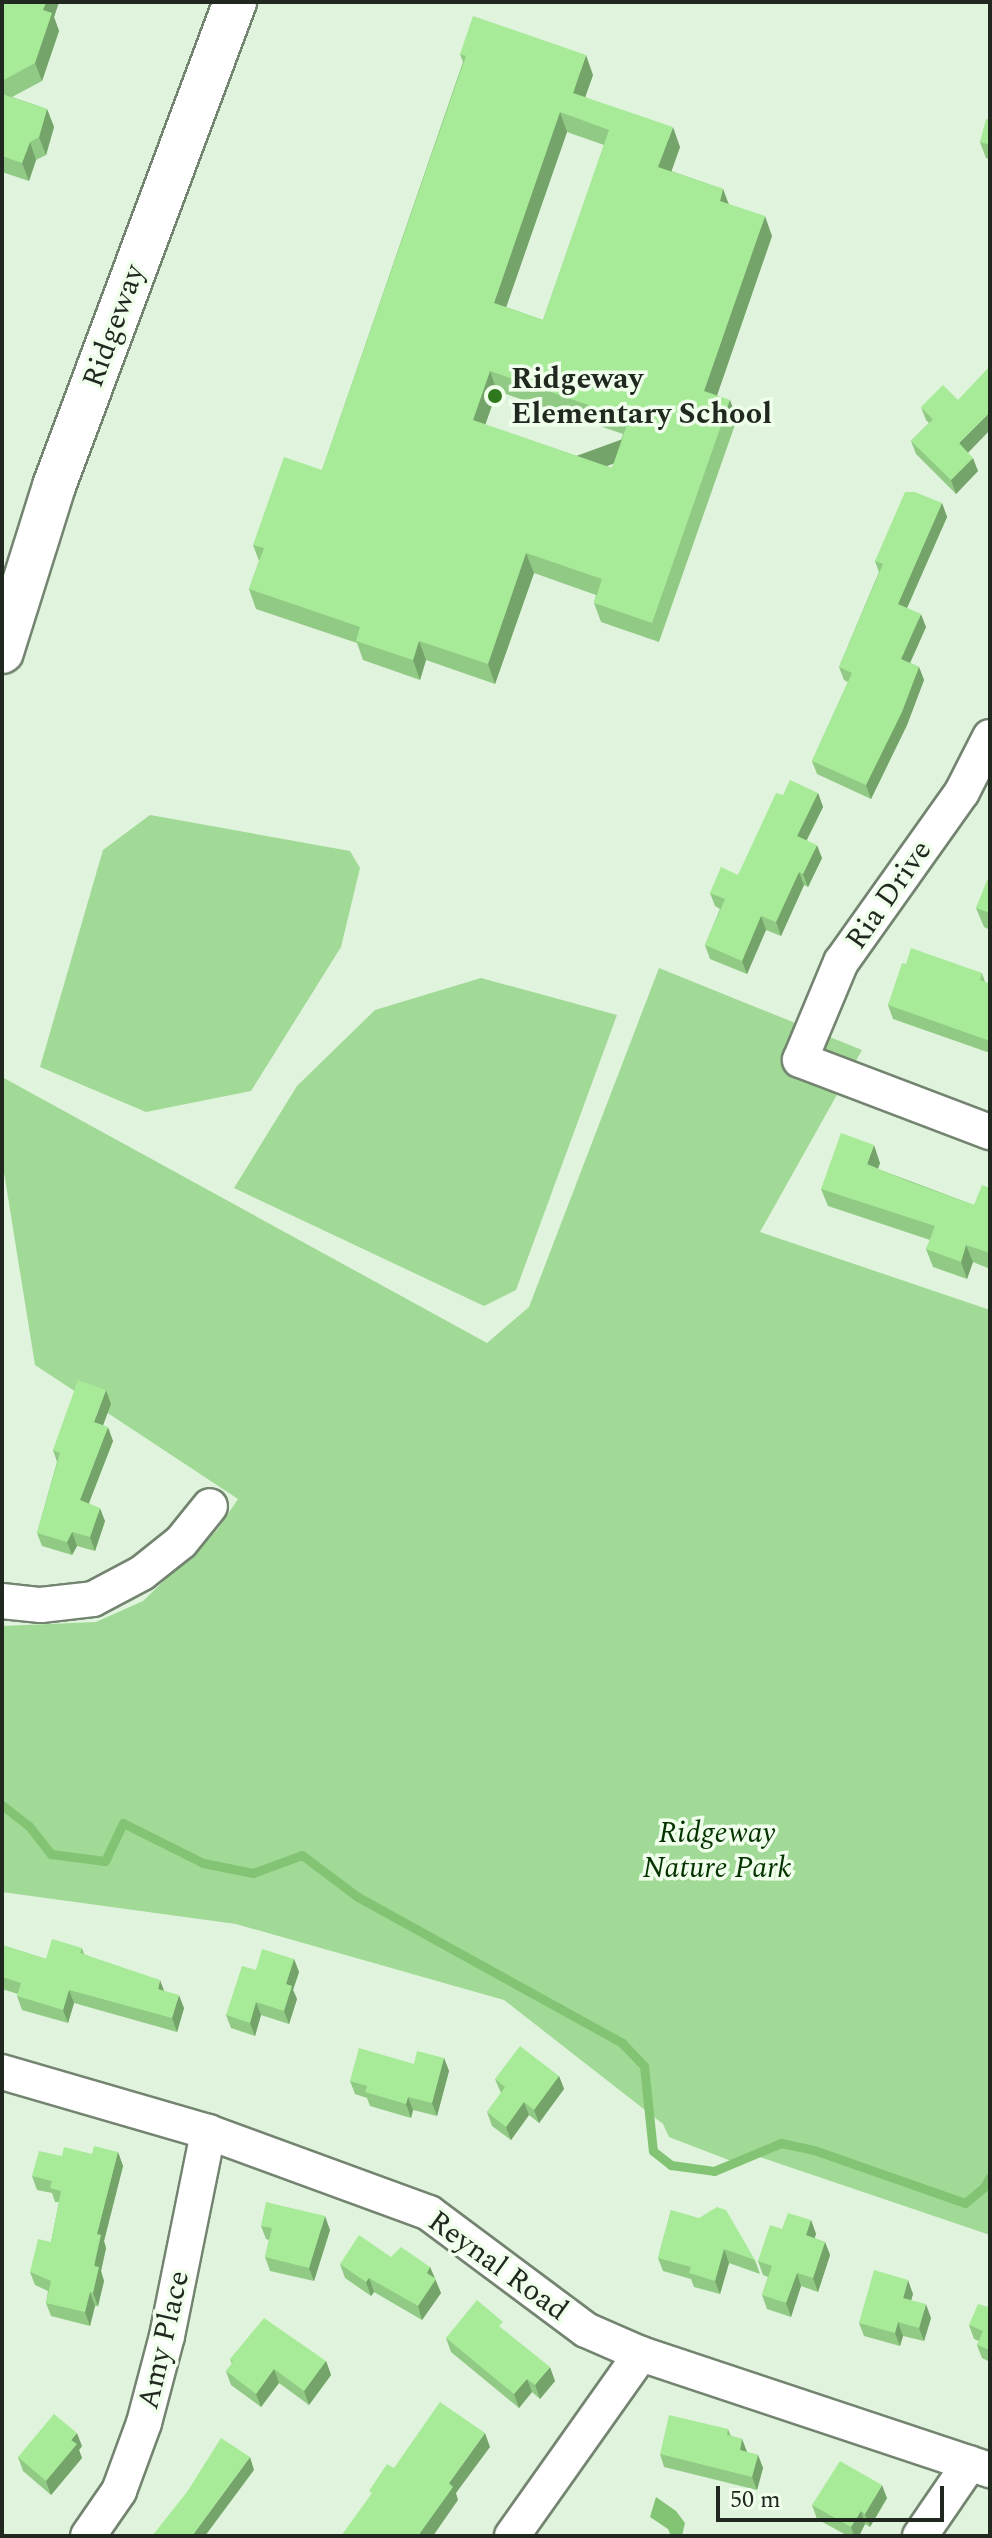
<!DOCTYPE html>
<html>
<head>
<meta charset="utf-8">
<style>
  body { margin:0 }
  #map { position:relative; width:992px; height:2538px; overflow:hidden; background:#e0f3dc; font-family:Spectral,serif }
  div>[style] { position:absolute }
  .green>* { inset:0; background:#a1d996 }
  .water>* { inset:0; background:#82c474 }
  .stream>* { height:9px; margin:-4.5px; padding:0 4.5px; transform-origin:4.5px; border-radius:4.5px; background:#82c474 }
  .roads { filter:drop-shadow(2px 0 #738470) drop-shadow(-2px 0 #738470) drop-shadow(0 2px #738470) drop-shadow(0 -2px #738470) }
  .minor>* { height:34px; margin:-17px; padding:0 17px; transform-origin:17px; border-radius:17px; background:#fff }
  .tertiary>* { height:42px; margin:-21px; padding:0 21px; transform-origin:21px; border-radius:21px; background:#fff }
  .wall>* { inset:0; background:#90ca84 }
  .shaded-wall>* { inset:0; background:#75a46b; transform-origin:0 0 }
  .building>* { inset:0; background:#a7eb99 }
  .dots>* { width:22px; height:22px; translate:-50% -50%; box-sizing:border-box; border:4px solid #f0ffec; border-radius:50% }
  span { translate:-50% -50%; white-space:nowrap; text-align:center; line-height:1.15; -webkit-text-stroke:7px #f0ffec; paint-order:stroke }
  .street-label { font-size:30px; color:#21281f }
  .poi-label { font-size:30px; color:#21281f; font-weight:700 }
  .left { translate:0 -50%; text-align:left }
  .park-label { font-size:30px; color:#053300; font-style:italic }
  .frame { position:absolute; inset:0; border:4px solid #21281f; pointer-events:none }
  .scale { position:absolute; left:716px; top:2486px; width:228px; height:36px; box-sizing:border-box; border:4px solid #21281f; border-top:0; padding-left:10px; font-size:24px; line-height:28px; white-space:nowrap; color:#21281f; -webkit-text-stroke:6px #f0ffec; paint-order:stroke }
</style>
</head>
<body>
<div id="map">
  <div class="green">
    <i style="clip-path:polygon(150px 815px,350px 851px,360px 868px,341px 947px,251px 1091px,146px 1112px,40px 1067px,103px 850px)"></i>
    <i style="clip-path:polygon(659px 968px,862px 1050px,760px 1232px,990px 1310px,990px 2235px,754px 2155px,739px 2164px,669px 2137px,663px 2124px,504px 2000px,236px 1924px,2px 1892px,2px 1626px,96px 1622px,143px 1601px,217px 1530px,238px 1499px,35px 1365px,2px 1160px,2px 1077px,487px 1343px,529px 1307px)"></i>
    <i style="clip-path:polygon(481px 978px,617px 1015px,516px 1290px,484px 1306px,234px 1188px,297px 1086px,375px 1010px)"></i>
  </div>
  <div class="water">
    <i style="clip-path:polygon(656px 2497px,676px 2511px,685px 2523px,682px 2536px,671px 2536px,668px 2529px,650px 2517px)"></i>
  </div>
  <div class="stream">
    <i style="left:2px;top:1805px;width:34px;rotate:38deg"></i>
    <i style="left:29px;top:1826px;width:36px;rotate:52deg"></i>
    <i style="left:51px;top:1854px;width:54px;rotate:7.4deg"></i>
    <i style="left:105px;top:1861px;width:42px;rotate:-64.7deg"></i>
    <i style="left:123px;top:1823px;width:89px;rotate:26.6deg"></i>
    <i style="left:203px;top:1863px;width:51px;rotate:11.3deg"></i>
    <i style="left:253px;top:1873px;width:52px;rotate:-20.2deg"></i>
    <i style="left:302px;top:1855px;width:70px;rotate:36.9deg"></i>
    <i style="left:358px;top:1897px;width:302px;rotate:28.9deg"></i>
    <i style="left:622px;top:2043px;width:32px;rotate:46deg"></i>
    <i style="left:644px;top:2066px;width:85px;rotate:84deg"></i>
    <i style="left:653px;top:2151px;width:23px;rotate:38deg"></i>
    <i style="left:671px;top:2165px;width:43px;rotate:7.9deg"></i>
    <i style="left:714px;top:2171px;width:73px;rotate:-22.7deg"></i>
    <i style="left:781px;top:2143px;width:34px;rotate:12deg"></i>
    <i style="left:814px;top:2150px;width:160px;rotate:19.3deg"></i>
    <i style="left:965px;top:2203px;width:25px;rotate:-40deg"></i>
    <i style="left:984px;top:2187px;width:12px;rotate:-59deg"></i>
  </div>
  <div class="roads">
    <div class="minor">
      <i style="left:990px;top:737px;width:62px;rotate:117deg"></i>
      <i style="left:962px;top:792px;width:209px;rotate:125.4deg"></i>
      <i style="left:841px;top:962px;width:106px;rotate:112.7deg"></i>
      <i style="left:800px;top:1060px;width:203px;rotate:20.8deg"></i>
      <i style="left:2px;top:1601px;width:39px;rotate:6deg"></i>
      <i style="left:41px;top:1605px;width:52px;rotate:-6.6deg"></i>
      <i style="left:93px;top:1599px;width:55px;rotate:-28deg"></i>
      <i style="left:142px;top:1573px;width:50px;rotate:-38.5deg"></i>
      <i style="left:181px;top:1542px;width:46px;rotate:-51.1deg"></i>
      <i style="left:2px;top:2072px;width:215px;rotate:16.2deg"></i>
      <i style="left:208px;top:2132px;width:235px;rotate:20.1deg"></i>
      <i style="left:429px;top:2213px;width:196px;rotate:36.7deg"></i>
      <i style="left:586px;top:2330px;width:60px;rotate:23.6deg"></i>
      <i style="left:641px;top:2354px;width:368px;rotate:18.4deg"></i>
      <i style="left:88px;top:2536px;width:55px;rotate:-55.4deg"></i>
      <i style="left:119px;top:2491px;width:72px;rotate:-69.8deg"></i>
      <i style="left:144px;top:2423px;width:90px;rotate:-75.2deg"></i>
      <i style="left:167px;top:2336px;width:208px;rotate:-78.6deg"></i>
      <i style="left:512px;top:2536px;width:223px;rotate:-54.7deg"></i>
      <i style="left:920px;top:2536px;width:88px;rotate:-55.6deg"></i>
    </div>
    <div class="tertiary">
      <i style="left:2px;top:652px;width:174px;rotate:-72.6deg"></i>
      <i style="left:54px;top:486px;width:517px;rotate:-69.5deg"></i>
    </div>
  </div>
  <div class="wall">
    <i style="clip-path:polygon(2px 2px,59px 2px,54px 17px,59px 31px,42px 81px,12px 97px,47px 109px,54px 127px,46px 155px,36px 160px,29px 181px,2px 172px)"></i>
    <i style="clip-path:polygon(evenodd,460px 54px,593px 75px,585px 97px,680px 147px,671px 171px,723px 189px,729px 204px,772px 236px,717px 395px,737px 419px,659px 642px,601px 622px,594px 603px,596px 595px,534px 573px,495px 684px,426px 660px,420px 680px,363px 660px,357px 643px,256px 609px,249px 589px,259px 561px,253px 545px,322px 470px,463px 62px,460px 54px,567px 132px,604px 145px,543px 320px,506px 307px,567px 132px,460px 54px,497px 391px,623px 434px,612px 468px,485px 425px,497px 391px)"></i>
    <i style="clip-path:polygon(990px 120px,990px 159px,986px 158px,980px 142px)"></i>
    <i style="clip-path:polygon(921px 407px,968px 453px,978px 471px,956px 494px,916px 454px,911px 441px,929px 423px,926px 420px)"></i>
    <i style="clip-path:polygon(942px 503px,947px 517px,907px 608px,926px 627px,910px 663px,919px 667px,924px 680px,907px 725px,871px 799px,817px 774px,812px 761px,848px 682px,844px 680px,839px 667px,879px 572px,875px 561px)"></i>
    <i style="clip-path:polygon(818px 793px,823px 807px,807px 840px,822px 858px,808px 887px,804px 885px,781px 936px,766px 930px,747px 974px,710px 959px,705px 945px,720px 909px,715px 906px,710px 893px,738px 875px,783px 795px)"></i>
    <i style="clip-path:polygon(990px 881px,990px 930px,984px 927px,976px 908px)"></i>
    <i style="clip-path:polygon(906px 964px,982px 973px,985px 982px,990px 984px,990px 1053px,893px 1019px,888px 1005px)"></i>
    <i style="clip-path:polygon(880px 1163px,878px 1169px,974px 1205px,990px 1188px,990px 1269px,973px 1262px,967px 1279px,933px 1267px,926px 1249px,930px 1240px,828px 1206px,821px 1189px)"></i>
    <i style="clip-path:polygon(111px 1404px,103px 1425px,113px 1441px,89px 1503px,105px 1521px,95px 1551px,77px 1546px,72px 1555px,42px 1546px,37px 1533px,57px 1462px,53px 1450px)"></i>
    <i style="clip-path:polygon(2px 1945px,46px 1959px,82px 1948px,84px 1954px,164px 1991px,184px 2008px,177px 2032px,74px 2003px,68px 2023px,22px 2010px,17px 1996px,18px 1994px,2px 1989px)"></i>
    <i style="clip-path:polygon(294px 1959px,299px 1972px,293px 1990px,297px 1999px,289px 2024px,261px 2015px,255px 2036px,231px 2028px,226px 2015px,256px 1970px)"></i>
    <i style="clip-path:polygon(444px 2058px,449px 2071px,437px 2116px,413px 2110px,411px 2118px,370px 2106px,367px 2098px,355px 2094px,350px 2081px,414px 2064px)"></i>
    <i style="clip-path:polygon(559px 2076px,564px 2089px,539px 2123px,529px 2115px,511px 2140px,492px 2126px,487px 2112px,501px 2093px,495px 2079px)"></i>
    <i style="clip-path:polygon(118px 2152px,123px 2166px,104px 2241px,106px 2248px,101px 2271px,104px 2281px,98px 2306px,95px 2306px,90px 2326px,51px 2316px,46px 2303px,48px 2291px,35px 2285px,30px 2272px,51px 2242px,59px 2202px,55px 2202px,52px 2193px,37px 2190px,32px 2176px,62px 2156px)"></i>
    <i style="clip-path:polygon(671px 2210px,755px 2260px,760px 2274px,729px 2263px,720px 2294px,694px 2287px,691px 2279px,663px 2271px,658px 2258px)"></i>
    <i style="clip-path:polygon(811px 2220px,816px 2234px,814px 2238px,825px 2242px,830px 2255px,818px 2292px,801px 2286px,791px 2317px,767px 2309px,762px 2295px,768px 2277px,763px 2275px,758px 2261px,782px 2229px)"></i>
    <i style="clip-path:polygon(261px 2226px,330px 2230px,314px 2281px,270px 2271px,265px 2257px,269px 2240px,266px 2239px)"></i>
    <i style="clip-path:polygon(391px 2257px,430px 2267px,441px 2293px,422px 2320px,374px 2292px,371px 2296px,345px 2278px,340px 2264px)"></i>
    <i style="clip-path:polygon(913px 2294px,911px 2300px,931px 2318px,924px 2341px,903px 2336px,900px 2346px,864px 2336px,859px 2323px)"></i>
    <i style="clip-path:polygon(990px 2301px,990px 2362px,982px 2358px,977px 2345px,979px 2341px,974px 2339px,969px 2325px,988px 2307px)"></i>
    <i style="clip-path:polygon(506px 2332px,555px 2381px,540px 2399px,532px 2392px,519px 2408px,451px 2352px,446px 2338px)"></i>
    <i style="clip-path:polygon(230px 2359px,326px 2361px,331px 2375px,309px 2405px,279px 2383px,261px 2407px,231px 2385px,226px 2371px,232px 2364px)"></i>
    <i style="clip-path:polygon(728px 2429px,731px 2436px,742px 2439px,747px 2452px,758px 2455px,763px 2468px,757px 2490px,664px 2467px,660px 2454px)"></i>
    <i style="clip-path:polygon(82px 2446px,79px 2450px,82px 2458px,51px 2495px,23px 2471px,18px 2457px)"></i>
    <i style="clip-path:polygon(887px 2498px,870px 2527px,865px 2524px,859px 2536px,848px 2536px,817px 2519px,812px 2505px)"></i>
  </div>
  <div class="shaded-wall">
    <i style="clip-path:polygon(46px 2px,59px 2px,54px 17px,59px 31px,42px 81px,35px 63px,43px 10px)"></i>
    <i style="clip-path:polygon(586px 55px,593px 75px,580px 112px,573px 93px)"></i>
    <i style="clip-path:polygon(47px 109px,54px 127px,46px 155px,39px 137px)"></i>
    <i style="clip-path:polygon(560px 112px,567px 132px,501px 322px,494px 303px)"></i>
    <i style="clip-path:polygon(673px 127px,680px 147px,666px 187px,658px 167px)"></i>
    <i style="clip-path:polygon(30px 142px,36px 160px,29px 181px,22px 163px)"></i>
    <i style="clip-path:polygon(723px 189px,730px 209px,720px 201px)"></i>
    <i style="clip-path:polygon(765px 216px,772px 236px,712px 410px,704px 391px)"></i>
    <i style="clip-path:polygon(490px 371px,497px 391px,480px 440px,473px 420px)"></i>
    <i style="left:730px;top:400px;width:20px;height:236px;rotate:70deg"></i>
    <i style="clip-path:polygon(990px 412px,990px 430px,964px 457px,959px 443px)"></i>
    <i style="clip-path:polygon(973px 458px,978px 471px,956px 494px,951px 480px)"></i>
    <i style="clip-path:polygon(942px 503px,947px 517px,903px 617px,898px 604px)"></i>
    <i style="clip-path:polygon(526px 553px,534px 573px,495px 684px,488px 664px)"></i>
    <i style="clip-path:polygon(921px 614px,926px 627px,906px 672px,901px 659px)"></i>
    <i style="clip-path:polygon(419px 641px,426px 660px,420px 680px,413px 660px)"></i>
    <i style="clip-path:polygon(919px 667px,924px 680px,907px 725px,871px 799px,866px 785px)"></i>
    <i style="clip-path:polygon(818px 793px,823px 807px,802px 849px,797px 836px)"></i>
    <i style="clip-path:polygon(817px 845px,822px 858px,808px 887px,803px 874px)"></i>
    <i style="clip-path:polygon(799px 872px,804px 885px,781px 936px,776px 922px)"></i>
    <i style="clip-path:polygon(761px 916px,766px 930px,747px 974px,742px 961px)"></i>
    <i style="clip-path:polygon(874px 1145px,880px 1163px,873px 1182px,867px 1164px)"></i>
    <i style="clip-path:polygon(966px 1245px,973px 1262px,967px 1279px,961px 1262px)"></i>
    <i style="clip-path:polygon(106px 1390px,111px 1404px,99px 1436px,94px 1422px)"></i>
    <i style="clip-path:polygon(108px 1427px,113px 1441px,85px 1513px,80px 1500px)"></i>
    <i style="clip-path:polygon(100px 1508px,105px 1521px,95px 1551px,90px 1537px)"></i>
    <i style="clip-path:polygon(72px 1532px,77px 1546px,72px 1555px,67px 1542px)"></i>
    <i style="clip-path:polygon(294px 1959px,299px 1972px,293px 1990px,297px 1999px,289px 2024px,284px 2011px,286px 1984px)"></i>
    <i style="clip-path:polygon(160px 1980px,165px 1993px,158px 1989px)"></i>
    <i style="clip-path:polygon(69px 1990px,74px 2003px,68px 2023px,63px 2010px)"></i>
    <i style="clip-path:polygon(179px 1995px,184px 2008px,177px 2032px,172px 2018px)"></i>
    <i style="clip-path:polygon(256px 2002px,261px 2015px,255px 2036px,250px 2023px)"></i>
    <i style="clip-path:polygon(444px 2058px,449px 2071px,437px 2116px,432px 2103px)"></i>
    <i style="clip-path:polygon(559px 2076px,564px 2089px,539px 2123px,534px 2110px)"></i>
    <i style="clip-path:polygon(408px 2097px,413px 2110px,411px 2118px,406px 2104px)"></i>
    <i style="clip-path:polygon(524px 2102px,529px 2115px,511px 2140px,506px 2127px)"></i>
    <i style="clip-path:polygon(118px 2152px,123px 2166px,104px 2241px,106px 2248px,101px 2271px,104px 2281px,98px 2306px,93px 2293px,97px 2234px)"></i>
    <i style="clip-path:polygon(325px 2216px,330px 2230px,314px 2281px,309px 2268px)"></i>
    <i style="clip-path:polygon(811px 2220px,816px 2234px,811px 2249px,806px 2235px)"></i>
    <i style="clip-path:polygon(825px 2242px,830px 2255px,818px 2292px,813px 2278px)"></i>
    <i style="clip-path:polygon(724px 2249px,729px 2263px,720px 2294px,715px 2281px)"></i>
    <i style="clip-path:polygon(430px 2267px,441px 2293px,422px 2320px,418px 2306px,427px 2273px)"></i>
    <i style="clip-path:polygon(797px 2273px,801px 2286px,791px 2317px,786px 2303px)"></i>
    <i style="clip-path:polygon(369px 2278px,374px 2292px,371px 2296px,366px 2282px)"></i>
    <i style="clip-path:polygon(908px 2280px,913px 2294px,908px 2311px,903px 2298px)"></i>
    <i style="clip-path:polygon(90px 2292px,95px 2306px,90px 2326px,85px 2312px)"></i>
    <i style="clip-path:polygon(926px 2304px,931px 2318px,924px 2341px,919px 2328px)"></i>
    <i style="clip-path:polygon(898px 2322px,903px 2336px,900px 2346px,895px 2333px)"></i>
    <i style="clip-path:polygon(326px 2361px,331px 2375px,309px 2405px,304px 2391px)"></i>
    <i style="clip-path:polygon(550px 2367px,555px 2381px,540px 2399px,535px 2385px)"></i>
    <i style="clip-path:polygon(274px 2369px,279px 2383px,261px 2407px,256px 2394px)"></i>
    <i style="clip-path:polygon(527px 2379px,532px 2392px,519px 2408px,514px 2394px)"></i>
    <i style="clip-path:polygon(77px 2433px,82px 2446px,79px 2450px,82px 2458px,51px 2495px,46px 2481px,71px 2440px)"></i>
    <i style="clip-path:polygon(485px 2433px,490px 2447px,456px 2493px,458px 2500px,433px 2536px,418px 2536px,449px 2483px)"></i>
    <i style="clip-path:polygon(742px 2439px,747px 2452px,740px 2450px)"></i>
    <i style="clip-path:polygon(758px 2455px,763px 2468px,757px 2490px,752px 2477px)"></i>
    <i style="clip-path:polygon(250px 2457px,254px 2470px,205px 2536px,192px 2536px)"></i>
    <i style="clip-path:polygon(882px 2485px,887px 2498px,870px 2527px,865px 2514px)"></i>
    <i style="clip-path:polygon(861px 2511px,865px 2524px,859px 2536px,854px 2536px,851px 2527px)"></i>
  </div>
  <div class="building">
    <i style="clip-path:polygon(2px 2px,46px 2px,43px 10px,52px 13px,35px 63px,2px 81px)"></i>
    <i style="clip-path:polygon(evenodd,473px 16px,586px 55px,573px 93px,673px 127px,658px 167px,723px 189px,720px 201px,765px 216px,704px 391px,730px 400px,652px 623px,594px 603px,602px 579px,526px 553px,488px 664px,419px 641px,413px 660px,356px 641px,360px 627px,249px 589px,264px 548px,253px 545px,284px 457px,322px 470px,466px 56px,460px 54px,473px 16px,560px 112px,609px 130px,543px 320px,494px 303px,560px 112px,473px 16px,490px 371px,629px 419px,612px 468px,473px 420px,490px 371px)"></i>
    <i style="clip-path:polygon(2px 94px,47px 109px,39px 137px,30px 142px,22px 163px,2px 156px)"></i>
    <i style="clip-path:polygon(986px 119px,990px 120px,990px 145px,980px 142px)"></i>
    <i style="clip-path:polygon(990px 366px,990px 412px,959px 443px,973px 458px,951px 480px,911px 441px,933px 419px,921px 407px,943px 385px,958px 400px)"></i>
    <i style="clip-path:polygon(905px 492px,915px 492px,942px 503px,898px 604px,921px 614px,901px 659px,919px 667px,902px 712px,866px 785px,812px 761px,852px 673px,839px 667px,883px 564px,875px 561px)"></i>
    <i style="clip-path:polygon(790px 780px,818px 793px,797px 836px,817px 845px,803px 874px,799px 872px,776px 922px,761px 916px,742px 961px,705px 945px,725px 899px,710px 893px,721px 867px,738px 875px,776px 793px,783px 795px)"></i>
    <i style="clip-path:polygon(987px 880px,990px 881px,990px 913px,976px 908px)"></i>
    <i style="clip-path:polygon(911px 948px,982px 973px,980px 980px,990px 984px,990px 1041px,888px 1005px,902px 963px,906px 964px)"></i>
    <i style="clip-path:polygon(841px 1133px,874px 1145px,867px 1164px,910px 1182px,974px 1205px,982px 1185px,990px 1188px,990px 1253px,966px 1245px,961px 1262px,926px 1249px,935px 1226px,821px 1189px)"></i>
    <i style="clip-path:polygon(78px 1380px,106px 1390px,94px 1422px,108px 1427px,80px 1500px,100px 1508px,90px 1537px,72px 1532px,67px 1542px,37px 1533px,60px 1453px,53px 1450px)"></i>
    <i style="clip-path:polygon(52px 1939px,82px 1948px,80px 1953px,160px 1980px,158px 1989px,179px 1995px,172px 2018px,69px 1990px,63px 2010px,17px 1996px,21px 1983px,2px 1977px,2px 1945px,46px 1959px)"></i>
    <i style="clip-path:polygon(262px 1949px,294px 1959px,286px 1984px,292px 1986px,284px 2011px,256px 2002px,250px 2023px,226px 2015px,242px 1966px,256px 1970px)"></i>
    <i style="clip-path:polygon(520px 2046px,559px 2076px,534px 2110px,524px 2102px,506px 2127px,487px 2112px,505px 2087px,495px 2079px)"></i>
    <i style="clip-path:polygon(359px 2048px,414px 2064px,417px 2051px,444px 2058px,432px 2103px,408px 2097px,406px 2104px,365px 2092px,367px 2086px,350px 2081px)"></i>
    <i style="clip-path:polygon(94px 2146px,118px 2152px,97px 2234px,101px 2235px,94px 2266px,99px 2267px,93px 2293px,90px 2292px,85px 2312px,46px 2303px,51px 2281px,30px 2272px,38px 2239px,51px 2242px,61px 2191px,50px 2188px,52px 2181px,32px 2176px,39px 2151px,62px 2156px,64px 2147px,92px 2154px)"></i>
    <i style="clip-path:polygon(266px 2202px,325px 2216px,309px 2268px,265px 2257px,272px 2228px,261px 2226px)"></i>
    <i style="clip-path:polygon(717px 2207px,726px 2210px,755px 2260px,724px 2249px,715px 2281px,689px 2273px,691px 2267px,658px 2258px,671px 2210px,699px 2218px)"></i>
    <i style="clip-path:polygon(788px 2213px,811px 2220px,806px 2235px,825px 2242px,813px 2278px,797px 2273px,786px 2303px,762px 2295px,772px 2266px,758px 2261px,770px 2225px,782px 2229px)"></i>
    <i style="clip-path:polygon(359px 2235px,391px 2257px,401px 2247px,430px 2267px,427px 2273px,436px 2279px,418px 2306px,369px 2278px,366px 2282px,340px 2264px)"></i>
    <i style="clip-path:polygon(874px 2270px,908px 2280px,903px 2298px,926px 2304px,919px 2328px,898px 2322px,895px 2333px,859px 2323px)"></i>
    <i style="clip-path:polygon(477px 2300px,503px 2322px,499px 2326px,550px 2367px,535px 2385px,527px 2379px,514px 2394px,446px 2338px)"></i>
    <i style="clip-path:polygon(990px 2301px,990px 2350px,977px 2345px,983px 2331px,969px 2325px,978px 2304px,988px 2307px)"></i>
    <i style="clip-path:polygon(264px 2318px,326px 2361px,304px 2391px,274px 2369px,256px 2394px,226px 2371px,233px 2362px,230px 2359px)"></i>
    <i style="clip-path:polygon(440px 2402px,485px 2433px,449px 2483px,453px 2487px,418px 2536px,341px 2536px,372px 2493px,369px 2491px,387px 2464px,394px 2468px)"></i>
    <i style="clip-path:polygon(54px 2414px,77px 2433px,71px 2440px,77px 2444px,46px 2481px,18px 2457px)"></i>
    <i style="clip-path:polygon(669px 2415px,728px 2429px,727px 2435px,742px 2439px,740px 2450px,758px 2455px,752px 2477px,660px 2454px)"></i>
    <i style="clip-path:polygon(221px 2438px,250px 2457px,192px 2536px,152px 2536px,187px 2492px)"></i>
    <i style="clip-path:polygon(840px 2461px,882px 2485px,865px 2514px,861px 2511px,851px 2527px,812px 2505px)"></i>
  </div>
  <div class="dots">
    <i style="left:495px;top:396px;background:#2f781d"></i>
  </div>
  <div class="street-label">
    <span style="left:114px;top:326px;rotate:-70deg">Ridgeway</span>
    <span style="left:889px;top:895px;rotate:-55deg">Ria Drive</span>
    <span style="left:498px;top:2266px;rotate:36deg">Reynal Road</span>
    <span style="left:164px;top:2340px;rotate:-77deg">Amy Place</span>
  </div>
  <div class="poi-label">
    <span class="left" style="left:511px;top:396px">Ridgeway<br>Elementary School</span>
  </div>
  <div class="park-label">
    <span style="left:717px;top:1850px">Ridgeway<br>Nature Park</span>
  </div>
  <div class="frame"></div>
  <div class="scale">50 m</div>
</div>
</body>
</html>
